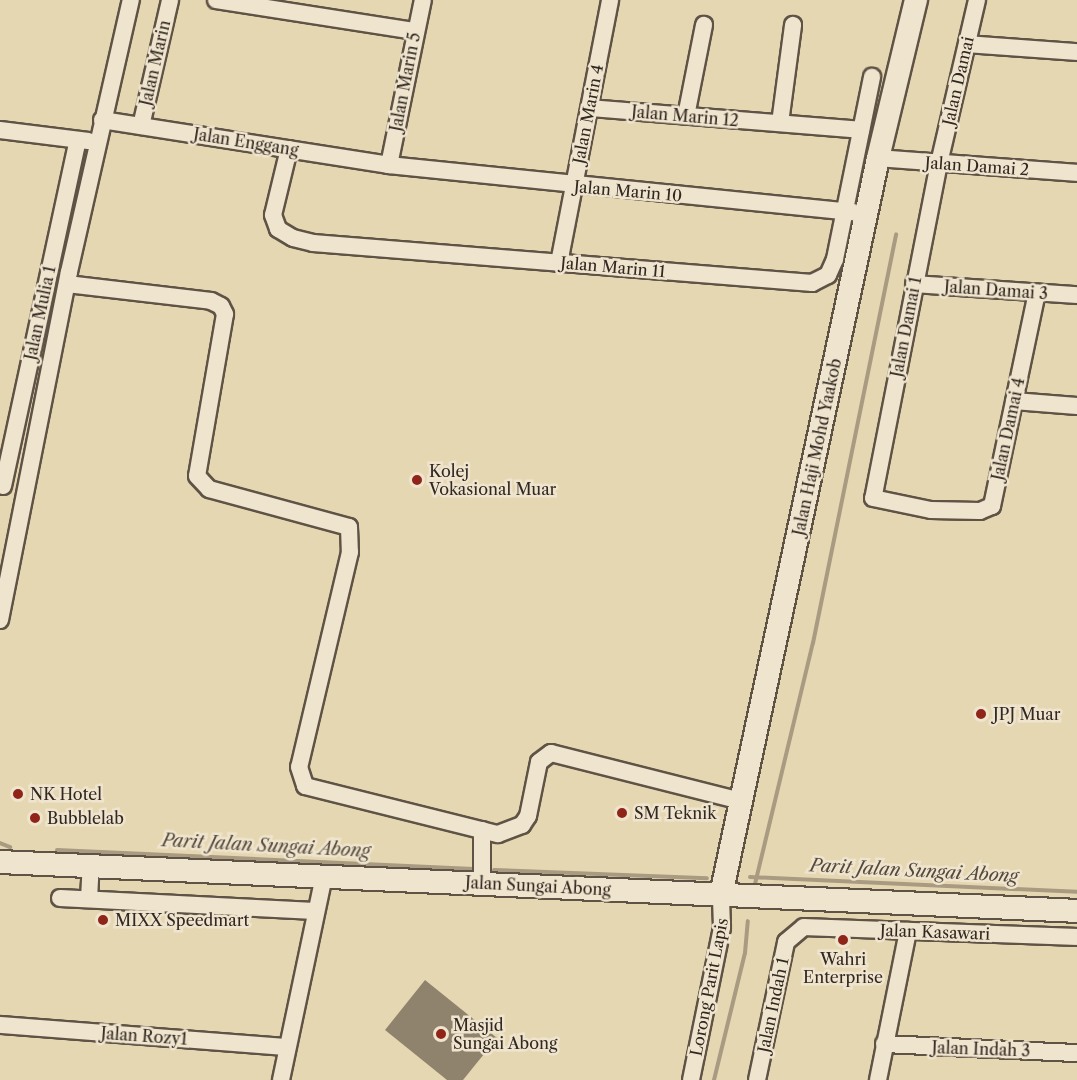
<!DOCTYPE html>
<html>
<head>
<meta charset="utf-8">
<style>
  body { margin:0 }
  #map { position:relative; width:1077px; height:1080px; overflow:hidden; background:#e6d7b3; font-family:"Libre Caslon Text",serif }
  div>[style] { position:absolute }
  .stream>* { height:4px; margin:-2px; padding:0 2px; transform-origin:2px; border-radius:2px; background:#a99b81 }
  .building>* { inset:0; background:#90836d }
  .roads { filter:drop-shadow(2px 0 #5f5346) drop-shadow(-2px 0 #5f5346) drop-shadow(0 2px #5f5346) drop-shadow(0 -2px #5f5346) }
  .street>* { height:16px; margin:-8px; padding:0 8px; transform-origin:8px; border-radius:8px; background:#efe5ce }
  .secondary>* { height:22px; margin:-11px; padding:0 11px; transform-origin:11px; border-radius:11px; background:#efe5ce }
  .dots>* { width:16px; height:16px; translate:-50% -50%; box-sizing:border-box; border:3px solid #efe5ce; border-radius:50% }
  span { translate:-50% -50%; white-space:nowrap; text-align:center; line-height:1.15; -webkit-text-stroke:5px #efe5ce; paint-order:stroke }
  .street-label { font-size:16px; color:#322721 }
  .poi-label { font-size:16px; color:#322721 }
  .left { translate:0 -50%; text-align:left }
  .water-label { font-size:18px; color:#564a3e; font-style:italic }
</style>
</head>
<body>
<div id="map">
  <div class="stream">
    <i style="left:0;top:843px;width:11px;rotate:22deg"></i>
    <i style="left:57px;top:850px;width:417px;rotate:2.6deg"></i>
    <i style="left:494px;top:870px;width:213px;rotate:2.2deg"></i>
    <i style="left:750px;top:877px;width:327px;rotate:2.6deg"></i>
    <i style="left:755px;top:884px;width:248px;rotate:-76.5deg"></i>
    <i style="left:813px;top:643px;width:417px;rotate:-78.5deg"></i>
    <i style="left:714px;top:1080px;width:131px;rotate:-76.3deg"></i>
    <i style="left:745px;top:953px;width:32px;rotate:-85deg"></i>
  </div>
  <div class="building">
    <i style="clip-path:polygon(425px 980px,497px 1038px,463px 1080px,447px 1080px,385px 1030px)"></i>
  </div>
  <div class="roads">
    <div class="street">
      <i style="left:216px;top:0;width:200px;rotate:8.9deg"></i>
      <i style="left:977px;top:0;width:167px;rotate:103.1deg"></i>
      <i style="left:939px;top:163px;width:341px;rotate:101.1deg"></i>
      <i style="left:873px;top:498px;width:59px;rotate:11.7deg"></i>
      <i style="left:931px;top:510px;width:49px;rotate:1.2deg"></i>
      <i style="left:980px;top:511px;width:13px;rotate:-23deg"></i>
      <i style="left:992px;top:506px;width:218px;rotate:-78.1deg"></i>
      <i style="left:967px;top:44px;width:110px;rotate:4.2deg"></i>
      <i style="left:590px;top:108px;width:272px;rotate:4.6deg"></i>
      <i style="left:686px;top:116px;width:93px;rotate:-78.8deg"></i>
      <i style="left:102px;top:120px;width:291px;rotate:8.9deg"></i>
      <i style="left:389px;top:165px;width:467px;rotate:5.8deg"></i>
      <i style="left:780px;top:123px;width:99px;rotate:-82.4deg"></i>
      <i style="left:141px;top:126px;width:129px;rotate:-77deg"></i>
      <i style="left:0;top:130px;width:89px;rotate:7.1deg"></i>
      <i style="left:289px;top:149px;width:68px;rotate:103.6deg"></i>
      <i style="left:273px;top:215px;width:15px;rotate:70deg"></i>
      <i style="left:278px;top:229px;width:17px;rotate:31deg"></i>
      <i style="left:293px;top:238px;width:21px;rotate:14deg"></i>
      <i style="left:313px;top:243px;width:501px;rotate:4.58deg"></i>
      <i style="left:812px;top:283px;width:18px;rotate:-27deg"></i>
      <i style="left:828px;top:275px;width:17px;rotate:-66deg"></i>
      <i style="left:835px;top:259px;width:186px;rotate:-78.5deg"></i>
      <i style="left:878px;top:158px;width:200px;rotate:4.3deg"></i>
      <i style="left:389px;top:165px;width:168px;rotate:-78.4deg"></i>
      <i style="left:559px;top:263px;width:268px;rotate:-79deg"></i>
      <i style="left:67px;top:284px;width:145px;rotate:6.7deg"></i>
      <i style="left:211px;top:301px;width:11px;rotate:27deg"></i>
      <i style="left:221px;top:306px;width:9px;rotate:63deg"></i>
      <i style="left:225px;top:314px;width:164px;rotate:99.8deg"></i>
      <i style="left:197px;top:476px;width:18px;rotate:47deg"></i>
      <i style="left:209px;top:489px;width:145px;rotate:15.2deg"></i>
      <i style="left:349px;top:527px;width:25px;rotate:88deg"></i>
      <i style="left:350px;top:552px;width:221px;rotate:103.3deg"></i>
      <i style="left:299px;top:767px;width:20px;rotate:72deg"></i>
      <i style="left:305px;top:786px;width:199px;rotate:14deg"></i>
      <i style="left:498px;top:834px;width:26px;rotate:-21deg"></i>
      <i style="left:522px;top:825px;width:11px;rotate:-56deg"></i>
      <i style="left:528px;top:816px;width:55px;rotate:-78.5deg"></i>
      <i style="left:539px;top:762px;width:15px;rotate:-37deg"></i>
      <i style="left:551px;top:753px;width:196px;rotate:14.2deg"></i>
      <i style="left:914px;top:284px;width:163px;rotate:3.9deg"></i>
      <i style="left:1014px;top:401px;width:63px;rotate:4.5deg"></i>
      <i style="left:3px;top:486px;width:354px;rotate:-77.8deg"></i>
      <i style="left:0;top:620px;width:355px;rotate:-78.8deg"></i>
      <i style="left:69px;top:272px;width:279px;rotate:-77.2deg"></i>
      <i style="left:482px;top:830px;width:53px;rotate:90deg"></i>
      <i style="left:60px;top:898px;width:255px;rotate:2.9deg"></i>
      <i style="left:89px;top:899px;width:34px;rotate:-87deg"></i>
      <i style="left:0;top:1025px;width:288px;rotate:4.4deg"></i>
      <i style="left:884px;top:1044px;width:193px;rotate:2.7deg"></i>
      <i style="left:281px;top:1080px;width:208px;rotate:-78.1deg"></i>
      <i style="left:691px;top:1080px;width:156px;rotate:-78.5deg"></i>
      <i style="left:722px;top:927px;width:32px;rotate:-92deg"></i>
      <i style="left:757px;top:1080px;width:141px;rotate:-78.1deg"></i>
      <i style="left:786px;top:942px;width:23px;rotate:-40deg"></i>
      <i style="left:804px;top:927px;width:273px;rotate:2.1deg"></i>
      <i style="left:878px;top:1080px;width:152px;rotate:-78.6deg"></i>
    </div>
    <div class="secondary">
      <i style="left:0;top:862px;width:1078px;rotate:2.6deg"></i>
      <i style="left:721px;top:895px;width:754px;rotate:-77.97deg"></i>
      <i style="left:878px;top:158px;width:163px;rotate:-76.5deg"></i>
    </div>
  </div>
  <div class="dots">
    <i style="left:417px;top:480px;background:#8f2418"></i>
    <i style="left:981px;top:714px;background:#8f2418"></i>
    <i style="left:18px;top:794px;background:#8f2418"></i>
    <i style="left:622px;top:813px;background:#8f2418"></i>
    <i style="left:35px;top:818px;background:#8f2418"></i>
    <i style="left:103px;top:920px;background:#8f2418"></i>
    <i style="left:843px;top:940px;background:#8f2418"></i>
    <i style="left:441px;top:1034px;background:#8f2418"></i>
  </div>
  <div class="street-label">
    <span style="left:155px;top:63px;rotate:-77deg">Jalan Marin</span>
    <span style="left:958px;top:81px;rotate:-77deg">Jalan Damai</span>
    <span style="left:405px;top:82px;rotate:-79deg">Jalan Marin 5</span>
    <span style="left:588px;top:114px;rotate:-79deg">Jalan Marin 4</span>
    <span style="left:685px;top:116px;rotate:5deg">Jalan Marin 12</span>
    <span style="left:246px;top:142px;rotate:9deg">Jalan Enggang</span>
    <span style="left:977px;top:166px;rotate:4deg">Jalan Damai 2</span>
    <span style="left:628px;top:191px;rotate:5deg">Jalan Marin 10</span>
    <span style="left:613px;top:267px;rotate:5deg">Jalan Marin 11</span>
    <span style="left:996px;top:290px;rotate:4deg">Jalan Damai 3</span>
    <span style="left:40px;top:313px;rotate:-78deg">Jalan Mulia 1</span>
    <span style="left:906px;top:327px;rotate:-79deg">Jalan Damai 1</span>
    <span style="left:1008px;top:429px;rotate:-78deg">Jalan Damai 4</span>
    <span style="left:817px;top:447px;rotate:-78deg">Jalan Haji Mohd Yaakob</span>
    <span style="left:538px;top:886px;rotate:3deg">Jalan Sungai Abong</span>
    <span style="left:935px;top:932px;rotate:2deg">Jalan Kasawari</span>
    <span style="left:709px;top:987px;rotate:-79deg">Lorong Parit Lapis</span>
    <span style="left:773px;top:1005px;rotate:-78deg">Jalan Indah 1</span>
    <span style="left:144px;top:1036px;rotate:4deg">Jalan Rozy1</span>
    <span style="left:981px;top:1049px;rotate:2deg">Jalan Indah 3</span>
  </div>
  <div class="poi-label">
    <span class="left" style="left:429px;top:480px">Kolej<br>Vokasional Muar</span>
    <span class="left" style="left:993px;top:714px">JPJ Muar</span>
    <span class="left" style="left:30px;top:794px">NK Hotel</span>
    <span class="left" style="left:634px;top:813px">SM Teknik</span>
    <span class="left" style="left:47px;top:818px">Bubblelab</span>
    <span class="left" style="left:115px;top:920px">MIXX Speedmart</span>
    <span style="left:843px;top:968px">Wahri<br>Enterprise</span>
    <span class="left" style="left:453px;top:1034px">Masjid<br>Sungai Abong</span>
  </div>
  <div class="water-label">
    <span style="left:266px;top:846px;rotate:3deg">Parit Jalan Sungai Abong</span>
    <span style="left:914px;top:871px;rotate:3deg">Parit Jalan Sungai Abong</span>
  </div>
</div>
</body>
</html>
